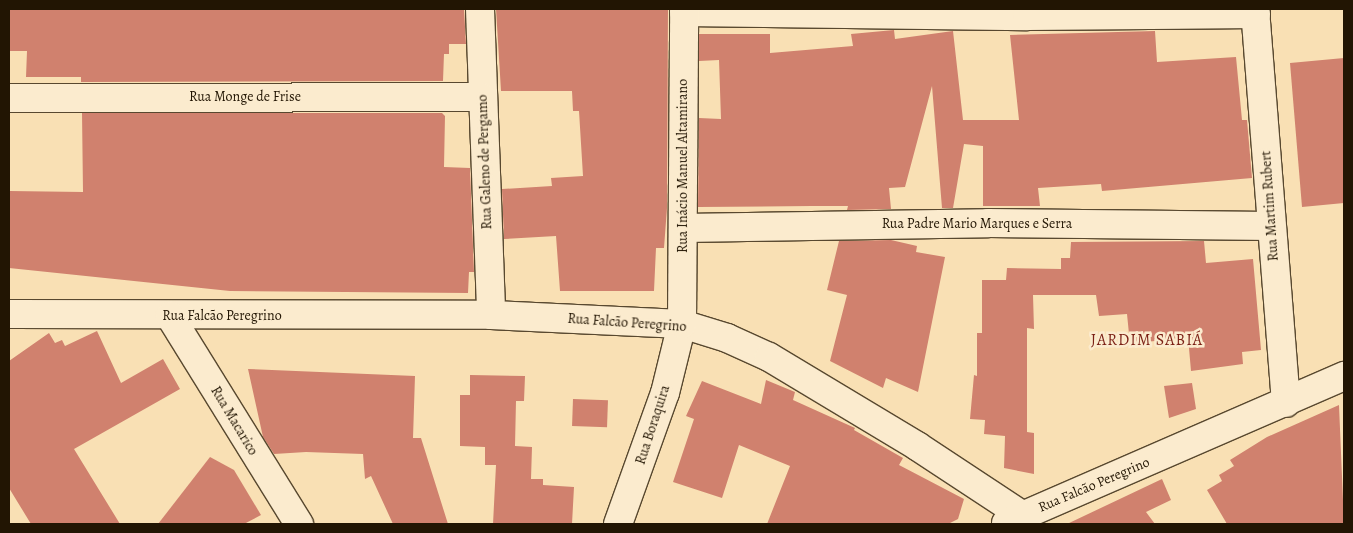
<!DOCTYPE html>
<html>
<head>
<meta charset="utf-8">
<style>
  body { margin:0 }
  #map { position:relative; width:1353px; height:533px; overflow:hidden; background:#f9e0b4; font-family:Alegreya,serif }
  div>[style] { position:absolute }
  .building>* { inset:0; background:#d0816e; transform-origin:0 0 }
  .roads { filter:drop-shadow(1px 0 #58482f) drop-shadow(-1px 0 #58482f) drop-shadow(0 1px #58482f) drop-shadow(0 -1px #58482f) }
  .minor>* { height:28px; margin:-14px; padding:0 14px; transform-origin:14px; border-radius:14px; background:#fbebce }
  span { translate:-50% -50%; white-space:nowrap; text-align:center; line-height:1.15; -webkit-text-stroke:5px #fbebce; paint-order:stroke }
  .street-label { font-size:14px; color:#221503 }
  .quarter-label { font-size:16px; color:#7a1f14; letter-spacing:1px }
  .frame { position:absolute; inset:0; border:10px solid #221503; pointer-events:none }
</style>
</head>
<body>
<div id="map">
  <div class="building">
    <i style="clip-path:polygon(9px 9px,464px 9px,466px 44px,449px 44px,449px 54px,444px 54px,443px 81px,81px 82px,81px 77px,26px 77px,27px 51px,9px 51px)"></i>
    <i style="clip-path:polygon(496px 9px,668px 9px,667px 208px,664px 248px,656px 248px,654px 291px,560px 291px,556px 236px,504px 239px,502px 189px,552px 186px,551px 178px,583px 176px,579px 111px,573px 111px,572px 91px,501px 91px)"></i>
    <i style="clip-path:polygon(894px 30px,895px 39px,953px 31px,963px 120px,1019px 120px,1010px 35px,1155px 31px,1157px 62px,1236px 57px,1242px 120px,1247px 120px,1252px 178px,1102px 191px,1101px 184px,1038px 188px,1040px 206px,983px 206px,983px 146px,964px 144px,953px 208px,942px 208px,932px 86px,905px 187px,889px 188px,891px 209px,847px 210px,848px 206px,812px 206px,698px 207px,699px 118px,721px 119px,719px 60px,699px 61px,699px 34px,770px 34px,770px 53px,853px 46px,851px 34px)"></i>
    <i style="clip-path:polygon(1344px 58px,1344px 203px,1302px 207px,1290px 63px)"></i>
    <i style="clip-path:polygon(82px 113px,442px 113px,445px 116px,444px 167px,470px 168px,474px 272px,469px 272px,468px 293px,230px 291px,9px 268px,9px 191px,83px 192px)"></i>
    <i style="clip-path:polygon(891px 240px,917px 246px,916px 252px,945px 257px,918px 392px,886px 378px,883px 388px,830px 361px,847px 295px,827px 290px,839px 241px)"></i>
    <i style="clip-path:polygon(1204px 241px,1206px 263px,1253px 259px,1261px 350px,1242px 352px,1243px 364px,1191px 371px,1188px 337px,1130px 344px,1127px 314px,1099px 316px,1096px 295px,1033px 295px,1034px 329px,1027px 328px,1027px 432px,1034px 433px,1034px 474px,1004px 468px,1005px 436px,984px 434px,985px 420px,970px 419px,974px 375px,977px 376px,977px 333px,982px 333px,982px 280px,1006px 280px,1007px 268px,1061px 269px,1061px 258px,1070px 258px,1071px 242px)"></i>
    <i style="clip-path:polygon(97px 331px,121px 383px,163px 359px,180px 389px,74px 449px,120px 524px,31px 524px,9px 488px,9px 361px,49px 333px,55px 343px,62px 340px,65px 346px)"></i>
    <i style="clip-path:polygon(248px 369px,415px 376px,413px 438px,421px 438px,448px 524px,393px 524px,371px 476px,365px 479px,363px 454px,306px 452px,274px 454px,263px 437px)"></i>
    <i style="clip-path:polygon(470px 375px,525px 376px,524px 401px,516px 401px,515px 446px,532px 447px,531px 479px,543px 479px,543px 485px,574px 487px,572px 524px,493px 524px,496px 465px,485px 465px,485px 447px,460px 446px,460px 395px,470px 395px)"></i>
    <i style="clip-path:polygon(766px 380px,795px 392px,793px 400px,855px 428px,854px 430px,903px 458px,899px 465px,964px 499px,958px 519px,948px 524px,767px 524px,790px 466px,739px 445px,722px 498px,673px 482px,694px 419px,686px 416px,702px 381px,761px 404px)"></i>
    <i style="clip-path:polygon(1192px 383px,1196px 409px,1169px 418px,1164px 386px)"></i>
    <i style="left:573px;top:399px;width:35px;height:27px;rotate:2deg"></i>
    <i style="clip-path:polygon(1339px 405px,1344px 524px,1227px 524px,1207px 490px,1222px 481px,1219px 475px,1234px 466px,1230px 460px,1267px 437px)"></i>
    <i style="clip-path:polygon(210px 457px,234px 470px,261px 515px,244px 524px,158px 524px)"></i>
    <i style="clip-path:polygon(1162px 479px,1171px 500px,1146px 512px,1155px 524px,1067px 524px)"></i>
  </div>
  <div class="roads">
    <div class="minor">
      <i style="left:480px;top:9px;width:306px;rotate:87.9deg"></i>
      <i style="left:1255px;top:9px;width:395px;rotate:85.5deg"></i>
      <i style="left:684px;top:12px;width:343px;rotate:0.7deg"></i>
      <i style="left:1027px;top:16px;width:229px;rotate:-0.5deg"></i>
      <i style="left:9px;top:98px;width:473px;rotate:-0.1deg"></i>
      <i style="left:683px;top:228px;width:305px;rotate:-0.9deg"></i>
      <i style="left:988px;top:223px;width:283px;rotate:0.6deg"></i>
      <i style="left:9px;top:314px;width:482px;rotate:0.1deg"></i>
      <i style="left:491px;top:315px;width:191px;rotate:2.7deg"></i>
      <i style="left:682px;top:324px;width:47px;rotate:17.3deg"></i>
      <i style="left:727px;top:338px;width:46px;rotate:24.3deg"></i>
      <i style="left:769px;top:357px;width:173px;rotate:31deg"></i>
      <i style="left:917px;top:446px;width:127px;rotate:33.4deg"></i>
      <i style="left:170px;top:316px;width:245px;rotate:58.2deg"></i>
      <i style="left:1006px;top:523px;width:369px;rotate:-23.5deg"></i>
      <i style="left:618px;top:524px;width:139px;rotate:-70.3deg"></i>
      <i style="left:665px;top:393px;width:71px;rotate:-76.2deg"></i>
      <i style="left:682px;top:324px;width:315px;rotate:-89.6deg"></i>
    </div>
  </div>
  <div class="street-label">
    <span style="left:245px;top:97px">Rua Monge de Frise</span>
    <span style="left:485px;top:162px;rotate:-92deg">Rua Galeno de Pergamo</span>
    <span style="left:683px;top:166px;rotate:-90deg">Rua Inácio Manuel Altamirano</span>
    <span style="left:1270px;top:206px;rotate:-94deg">Rua Martim Rubert</span>
    <span style="left:977px;top:224px">Rua Padre Mario Marques e Serra</span>
    <span style="left:222px;top:316px">Rua Falcão Peregrino</span>
    <span style="left:627px;top:323px;rotate:4deg">Rua Falcão Peregrino</span>
    <span style="left:234px;top:421px;rotate:59deg">Rua Macarico</span>
    <span style="left:653px;top:425px;rotate:-72deg">Rua Boraquira</span>
    <span style="left:1094px;top:485px;rotate:-23deg">Rua Falcão Peregrino</span>
  </div>
  <div class="quarter-label">
    <span style="left:1147px;top:340px">JARDIM SABIÁ</span>
  </div>
  <div class="frame"></div>
</div>
</body>
</html>
